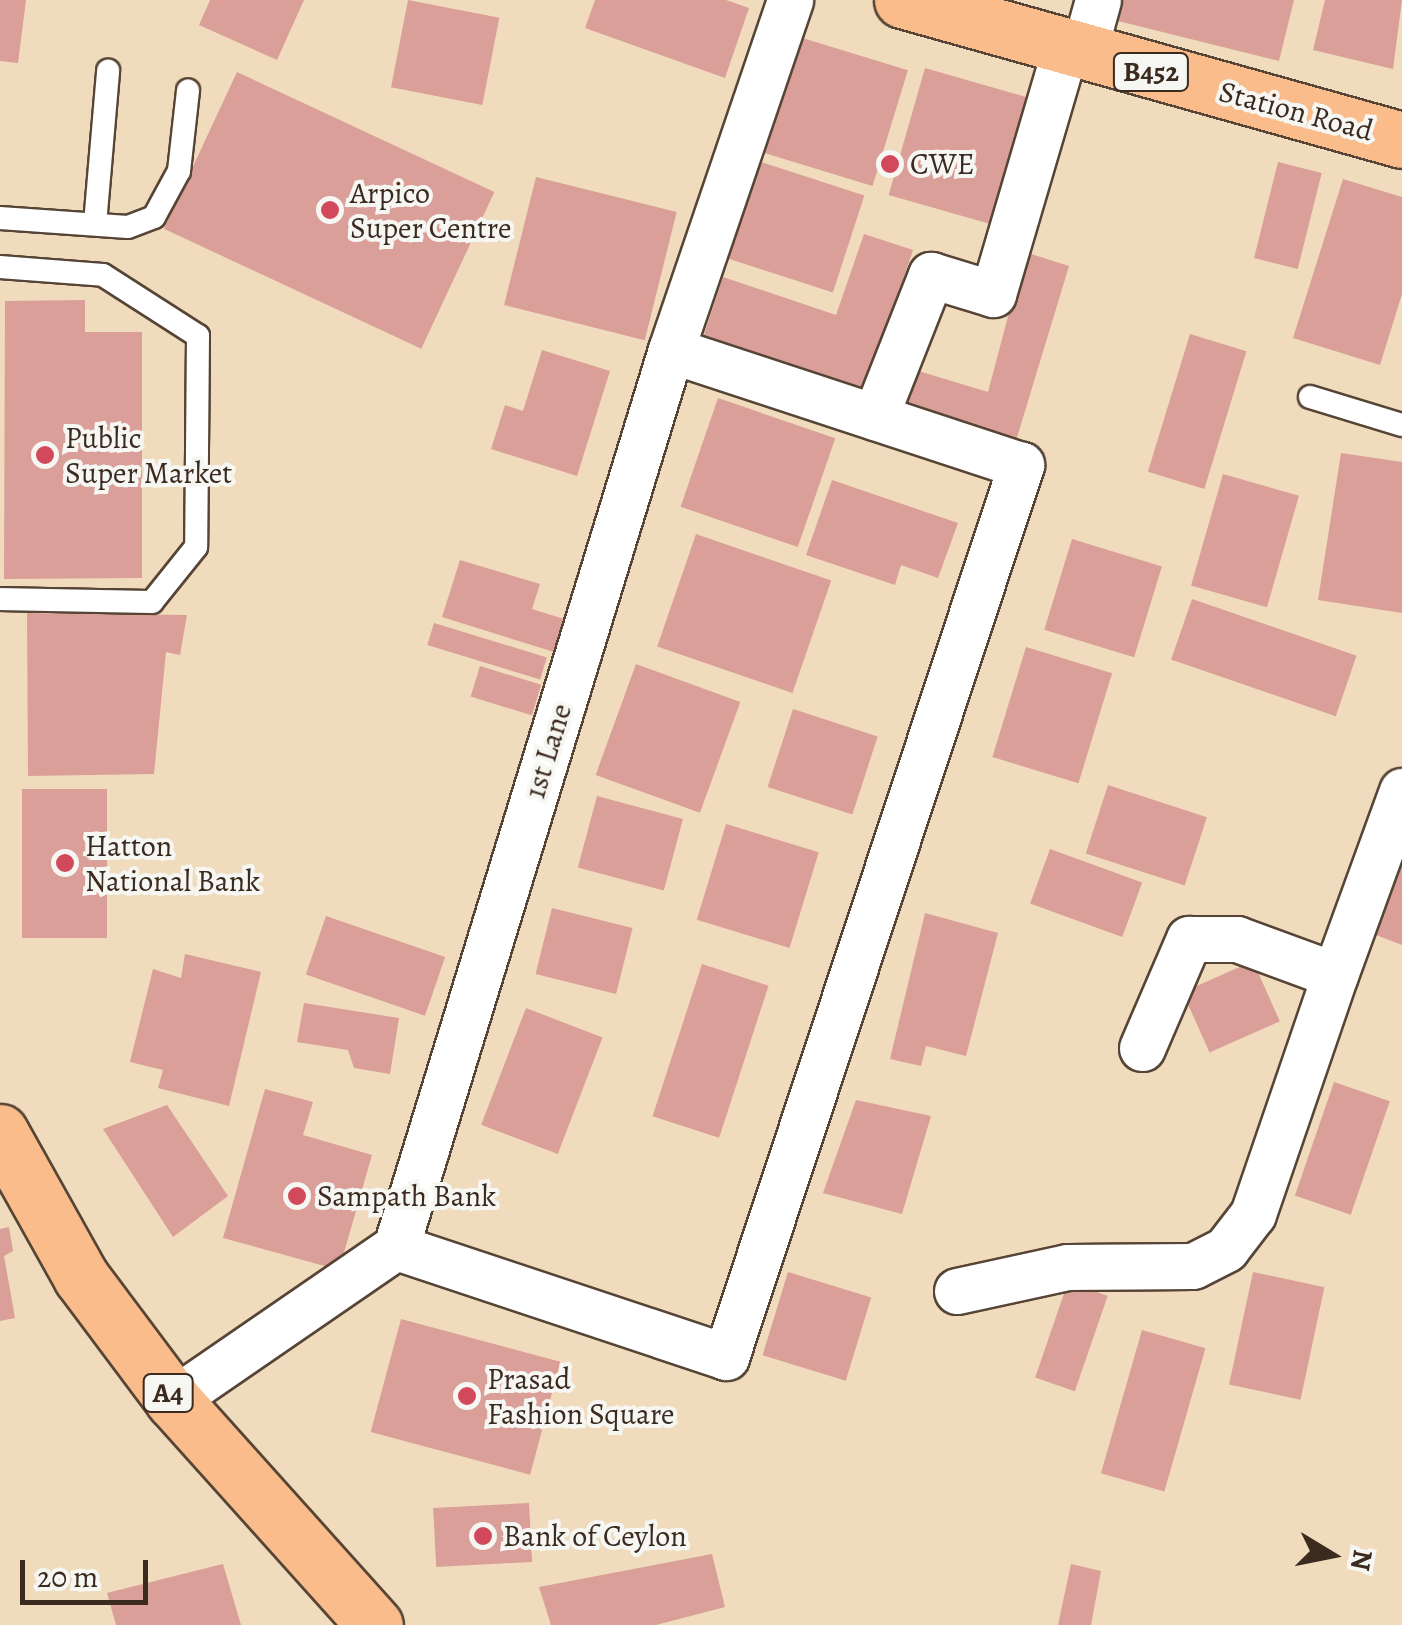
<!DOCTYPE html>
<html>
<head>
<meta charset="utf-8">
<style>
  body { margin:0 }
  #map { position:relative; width:1402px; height:1625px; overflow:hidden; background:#f0dcbc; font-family:Alegreya,serif }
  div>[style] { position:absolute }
  .building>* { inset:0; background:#d99f98; transform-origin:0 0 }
  .roads { filter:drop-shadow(2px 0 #564536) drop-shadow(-2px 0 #564536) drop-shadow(0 2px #564536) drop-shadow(0 -2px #564536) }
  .lane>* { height:22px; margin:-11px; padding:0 11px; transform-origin:11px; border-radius:11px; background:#fff }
  .street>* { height:45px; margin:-22.5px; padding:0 22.5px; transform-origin:22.5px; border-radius:22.5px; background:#fff }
  .primary>* { height:55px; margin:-27.5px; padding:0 27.5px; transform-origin:27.5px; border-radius:27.5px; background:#f9bc8a }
  .highway>* { height:55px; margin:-27.5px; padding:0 27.5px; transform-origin:27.5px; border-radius:27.5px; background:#f9bc8a }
  .dots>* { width:28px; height:28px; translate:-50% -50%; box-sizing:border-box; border:5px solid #f6f6f2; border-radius:50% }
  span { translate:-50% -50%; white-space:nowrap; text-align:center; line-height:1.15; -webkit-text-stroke:8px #f6f6f2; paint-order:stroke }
  .shield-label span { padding:2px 8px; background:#f6f6f2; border:2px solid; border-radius:8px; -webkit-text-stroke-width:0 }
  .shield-label { font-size:28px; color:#3b2a1e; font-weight:700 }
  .street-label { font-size:30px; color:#3b2a1e }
  .poi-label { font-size:30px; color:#3b2a1e }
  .left { translate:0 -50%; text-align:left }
  .north { position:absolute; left:1282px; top:1505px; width:100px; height:100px; -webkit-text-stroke:8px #f6f6f2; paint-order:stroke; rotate:100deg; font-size:28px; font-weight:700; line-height:40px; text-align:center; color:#3b2a1e }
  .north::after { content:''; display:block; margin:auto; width:35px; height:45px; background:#3b2a1e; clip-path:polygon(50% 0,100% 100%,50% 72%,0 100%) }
  .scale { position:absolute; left:20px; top:1560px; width:128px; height:45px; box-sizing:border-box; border:5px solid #3b2a1e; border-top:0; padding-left:12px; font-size:30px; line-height:35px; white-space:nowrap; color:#3b2a1e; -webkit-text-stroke:8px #f6f6f2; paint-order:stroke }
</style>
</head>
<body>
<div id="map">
  <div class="building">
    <i style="clip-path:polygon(0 0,26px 0,18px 63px,0 61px)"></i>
    <i style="clip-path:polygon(210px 0,304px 0,277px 60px,199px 25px)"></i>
    <i style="left:408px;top:0;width:93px;height:89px;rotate:11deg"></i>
    <i style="clip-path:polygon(595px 0,726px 0,749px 8px,725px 78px,585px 28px)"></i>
    <i style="clip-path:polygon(1115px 0,1294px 0,1279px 61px,1110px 19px)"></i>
    <i style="clip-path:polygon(1325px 0,1402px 0,1393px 69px,1313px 50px)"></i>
    <i style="left:796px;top:36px;width:117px;height:121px;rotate:17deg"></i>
    <i style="left:925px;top:68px;width:114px;height:132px;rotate:16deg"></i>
    <i style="left:237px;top:72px;width:284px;height:173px;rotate:25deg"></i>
    <i style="left:755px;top:160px;width:115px;height:102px;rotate:18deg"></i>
    <i style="left:1278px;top:162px;width:45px;height:99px;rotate:14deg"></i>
    <i style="left:536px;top:177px;width:145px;height:132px;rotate:14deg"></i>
    <i style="clip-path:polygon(1343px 179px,1402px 197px,1402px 294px,1380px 365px,1293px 338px)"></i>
    <i style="clip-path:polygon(864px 234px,913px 250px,864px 397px,702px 341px,723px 277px,836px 315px)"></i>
    <i style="clip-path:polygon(1025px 252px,1069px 266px,1015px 444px,900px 409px,912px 369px,988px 392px)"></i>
    <i style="clip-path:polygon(85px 300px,85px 332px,142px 332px,142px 578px,4px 579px,5px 301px)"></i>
    <i style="left:1190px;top:334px;width:59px;height:144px;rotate:17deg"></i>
    <i style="clip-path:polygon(542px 350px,610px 371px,577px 476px,491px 449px,505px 405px,523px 411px)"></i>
    <i style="left:718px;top:398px;width:124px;height:115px;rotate:19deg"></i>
    <i style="clip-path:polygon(1341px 453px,1402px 462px,1402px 613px,1318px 600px)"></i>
    <i style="left:1223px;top:474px;width:79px;height:116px;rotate:16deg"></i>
    <i style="clip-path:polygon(832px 480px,958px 523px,938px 578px,901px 565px,895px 585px,806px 555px)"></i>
    <i style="left:696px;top:534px;width:143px;height:119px;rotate:19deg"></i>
    <i style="left:1072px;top:539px;width:94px;height:95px;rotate:17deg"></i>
    <i style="clip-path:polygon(460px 560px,540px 584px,532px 609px,564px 619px,554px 652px,442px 617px)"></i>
    <i style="left:1192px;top:599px;width:174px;height:64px;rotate:19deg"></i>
    <i style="clip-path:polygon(27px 613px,187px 615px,180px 655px,166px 652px,154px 774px,28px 776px)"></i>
    <i style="left:434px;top:623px;width:118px;height:23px;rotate:17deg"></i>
    <i style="left:1026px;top:647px;width:90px;height:115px;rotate:17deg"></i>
    <i style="left:636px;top:664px;width:111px;height:118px;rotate:20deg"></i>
    <i style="left:480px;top:666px;width:64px;height:32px;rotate:17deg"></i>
    <i style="left:793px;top:709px;width:89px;height:82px;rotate:18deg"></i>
    <i style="left:1108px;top:785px;width:104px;height:72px;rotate:18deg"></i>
    <i style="left:107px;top:789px;width:149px;height:85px;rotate:90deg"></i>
    <i style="left:597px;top:796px;width:89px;height:74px;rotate:15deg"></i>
    <i style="left:726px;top:824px;width:97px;height:100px;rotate:17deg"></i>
    <i style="clip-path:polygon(1402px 826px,1402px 945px,1363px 930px)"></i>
    <i style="left:1050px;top:849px;width:98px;height:58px;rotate:20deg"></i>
    <i style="left:552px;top:908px;width:83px;height:68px;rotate:14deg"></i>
    <i style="clip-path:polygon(925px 913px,998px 933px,966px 1056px,926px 1046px,921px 1066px,890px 1059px)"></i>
    <i style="left:326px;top:916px;width:126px;height:62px;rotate:19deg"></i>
    <i style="clip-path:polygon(185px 954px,261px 972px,229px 1106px,158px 1088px,163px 1070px,130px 1062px,153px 969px,181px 978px)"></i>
    <i style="left:1253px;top:961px;width:66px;height:77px;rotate:66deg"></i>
    <i style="left:702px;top:964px;width:70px;height:160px;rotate:18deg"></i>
    <i style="clip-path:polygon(304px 1003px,399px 1018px,390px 1074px,354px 1068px,348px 1050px,297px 1042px)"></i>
    <i style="left:526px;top:1008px;width:82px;height:125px;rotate:21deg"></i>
    <i style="left:1334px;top:1082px;width:59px;height:120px;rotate:19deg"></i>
    <i style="clip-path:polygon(265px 1089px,313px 1102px,303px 1135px,372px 1155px,339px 1270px,223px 1238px)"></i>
    <i style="clip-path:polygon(856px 1100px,931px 1116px,902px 1214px,823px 1193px)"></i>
    <i style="clip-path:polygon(167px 1105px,228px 1196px,173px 1237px,103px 1129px)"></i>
    <i style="clip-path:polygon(9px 1227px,13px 1251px,4px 1256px,15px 1318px,0 1321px,0 1229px)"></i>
    <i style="left:788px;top:1272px;width:87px;height:87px;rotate:17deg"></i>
    <i style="left:1253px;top:1272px;width:73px;height:115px;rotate:12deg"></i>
    <i style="left:1068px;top:1282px;width:42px;height:101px;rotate:19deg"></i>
    <i style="left:401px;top:1319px;width:165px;height:117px;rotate:15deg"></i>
    <i style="left:1142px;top:1330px;width:66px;height:149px;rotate:16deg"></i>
    <i style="left:529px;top:1503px;width:59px;height:96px;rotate:87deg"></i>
    <i style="clip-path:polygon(712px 1554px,725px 1607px,656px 1625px,551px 1625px,539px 1587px)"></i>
    <i style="clip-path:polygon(223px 1564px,241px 1625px,116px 1625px,107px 1593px)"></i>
    <i style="clip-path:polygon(1071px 1564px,1101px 1571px,1091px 1625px,1058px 1625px)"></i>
  </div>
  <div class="roads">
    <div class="lane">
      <i style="left:0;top:218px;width:128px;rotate:4deg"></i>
      <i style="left:128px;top:227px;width:28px;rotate:-21deg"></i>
      <i style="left:154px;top:217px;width:52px;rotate:-61.5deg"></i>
      <i style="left:179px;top:171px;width:81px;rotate:-83.6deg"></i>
      <i style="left:95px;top:224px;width:154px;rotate:-85.1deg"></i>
      <i style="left:0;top:267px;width:103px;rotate:4.4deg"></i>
      <i style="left:103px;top:275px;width:113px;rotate:32.7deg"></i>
      <i style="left:198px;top:336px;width:211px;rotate:90.5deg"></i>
      <i style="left:196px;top:547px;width:70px;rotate:128.7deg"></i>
      <i style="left:152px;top:602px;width:152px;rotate:-178.9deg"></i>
      <i style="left:1310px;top:397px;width:96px;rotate:16.9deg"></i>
    </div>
    <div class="street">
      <i style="left:1083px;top:54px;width:56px;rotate:-74.5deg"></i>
      <i style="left:875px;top:417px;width:153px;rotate:-68.5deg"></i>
      <i style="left:931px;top:275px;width:65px;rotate:17deg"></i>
      <i style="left:993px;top:294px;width:255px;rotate:-73.6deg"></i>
      <i style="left:1142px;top:1048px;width:119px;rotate:-66.7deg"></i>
      <i style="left:1189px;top:939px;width:48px"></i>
      <i style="left:1237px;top:939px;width:104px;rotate:20.2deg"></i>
      <i style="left:1335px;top:975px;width:196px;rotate:-70deg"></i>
      <i style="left:396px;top:1247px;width:348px;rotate:18.4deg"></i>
      <i style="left:726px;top:1357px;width:940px;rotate:-71.7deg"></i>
      <i style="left:1021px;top:465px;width:368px;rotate:-161.8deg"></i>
      <i style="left:957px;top:1291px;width:113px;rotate:-12.3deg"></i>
      <i style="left:1067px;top:1267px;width:126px;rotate:-0.5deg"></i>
      <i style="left:1193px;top:1266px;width:37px;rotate:-27deg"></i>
      <i style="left:1226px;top:1249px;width:44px;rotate:-52.4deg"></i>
      <i style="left:1253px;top:1214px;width:253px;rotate:-71.1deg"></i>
      <i style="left:173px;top:1400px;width:270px;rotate:-34.5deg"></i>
      <i style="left:396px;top:1247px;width:938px;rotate:-72.96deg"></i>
      <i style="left:671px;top:350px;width:370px;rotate:-71.2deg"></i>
    </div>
    <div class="primary">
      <i style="left:902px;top:0;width:519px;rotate:15.64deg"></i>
    </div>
    <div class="highway">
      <i style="left:0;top:1132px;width:166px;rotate:60.8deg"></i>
      <i style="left:81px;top:1277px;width:154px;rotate:53.2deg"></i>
      <i style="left:173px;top:1400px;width:302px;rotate:48.1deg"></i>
    </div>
  </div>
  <div class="dots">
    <i style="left:890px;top:164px;background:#d1495b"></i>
    <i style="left:330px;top:210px;background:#d1495b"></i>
    <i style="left:45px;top:455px;background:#d1495b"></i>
    <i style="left:65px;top:863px;background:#d1495b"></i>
    <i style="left:297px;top:1196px;background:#d1495b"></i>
    <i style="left:467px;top:1396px;background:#d1495b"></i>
    <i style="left:483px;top:1536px;background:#d1495b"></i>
  </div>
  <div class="shield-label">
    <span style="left:1151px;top:72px">B452</span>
    <span style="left:168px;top:1393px">A4</span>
  </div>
  <div class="street-label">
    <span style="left:1296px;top:111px;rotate:15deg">Station Road</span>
    <span style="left:548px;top:751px;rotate:-73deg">1st Lane</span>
  </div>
  <div class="poi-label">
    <span class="left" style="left:910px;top:164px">CWE</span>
    <span class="left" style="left:350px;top:210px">Arpico<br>Super Centre</span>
    <span class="left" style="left:65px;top:455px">Public<br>Super Market</span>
    <span class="left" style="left:85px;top:863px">Hatton<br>National Bank</span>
    <span class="left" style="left:317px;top:1196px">Sampath Bank</span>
    <span class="left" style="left:487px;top:1396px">Prasad<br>Fashion Square</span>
    <span class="left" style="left:503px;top:1536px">Bank of Ceylon</span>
  </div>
  <div class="north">N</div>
  <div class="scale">20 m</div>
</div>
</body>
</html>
